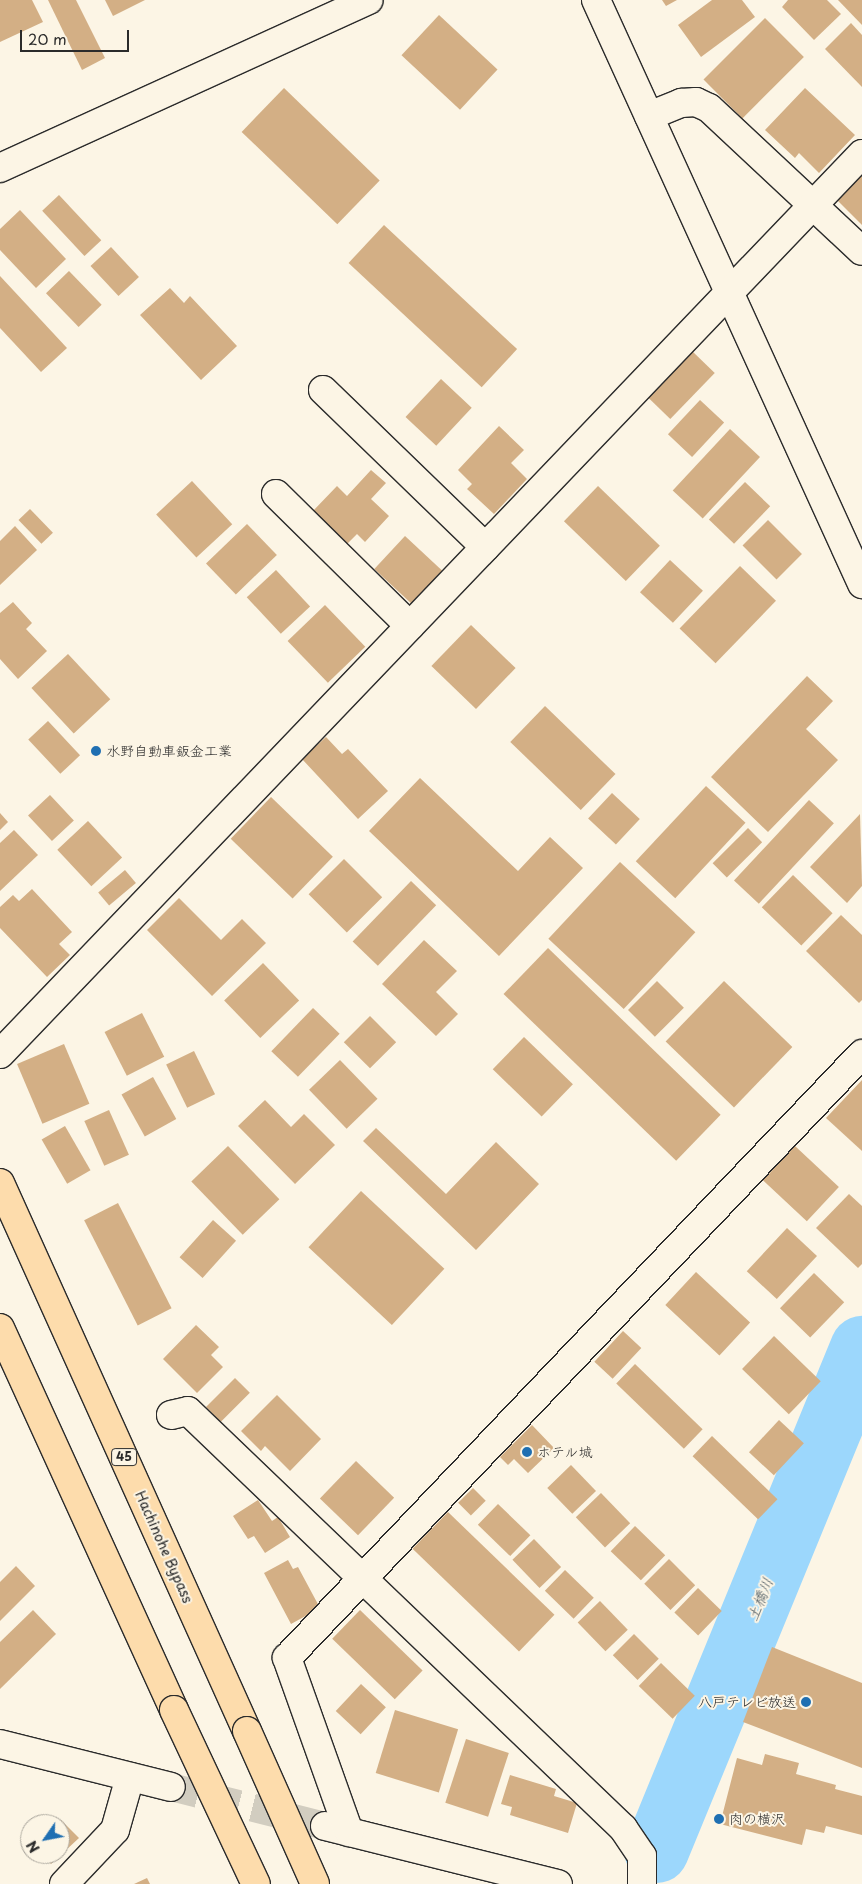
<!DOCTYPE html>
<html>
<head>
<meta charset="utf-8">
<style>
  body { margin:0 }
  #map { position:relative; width:862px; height:1884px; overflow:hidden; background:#fcf5e5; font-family:"Playpen Sans","Klee One",sans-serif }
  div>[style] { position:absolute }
  .river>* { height:65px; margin:-32.5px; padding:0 32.5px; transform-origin:32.5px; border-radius:32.5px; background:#9cd7fc }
  .building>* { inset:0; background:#d3af85; transform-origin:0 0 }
  .minor-tunnel>* { height:28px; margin-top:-14px; transform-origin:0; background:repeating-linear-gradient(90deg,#d2cdc0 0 28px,transparent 0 42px) }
  .roads { filter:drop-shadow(1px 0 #2b2b2b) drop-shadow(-1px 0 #2b2b2b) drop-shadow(0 1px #2b2b2b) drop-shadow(0 -1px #2b2b2b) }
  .minor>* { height:28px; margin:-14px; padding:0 14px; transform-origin:14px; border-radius:14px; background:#fcf5e5 }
  .highway>* { height:28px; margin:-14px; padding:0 14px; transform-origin:14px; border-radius:14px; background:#fddcac }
  .bridges { filter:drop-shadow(1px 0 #2b2b2b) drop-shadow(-1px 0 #2b2b2b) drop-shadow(0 1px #2b2b2b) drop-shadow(0 -1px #2b2b2b) }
  .highway-bridge>* { height:28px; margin:-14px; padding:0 14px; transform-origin:14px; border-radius:14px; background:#fddcac }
  .dots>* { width:14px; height:14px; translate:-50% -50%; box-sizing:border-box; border:2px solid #fcf5e5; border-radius:50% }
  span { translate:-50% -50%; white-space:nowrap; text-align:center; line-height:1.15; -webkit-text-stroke:4px #fcf5e5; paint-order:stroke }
  .shield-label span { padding:1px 4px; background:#fcf5e5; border:1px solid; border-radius:4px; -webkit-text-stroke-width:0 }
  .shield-label { font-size:12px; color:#2b2b2b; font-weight:700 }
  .poi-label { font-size:14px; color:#2b2b2b }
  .left { translate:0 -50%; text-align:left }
  .right { translate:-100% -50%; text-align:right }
  .street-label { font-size:14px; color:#2b2b2b }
  .water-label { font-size:15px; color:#47565f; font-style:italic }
  .north { position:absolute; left:20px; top:1814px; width:50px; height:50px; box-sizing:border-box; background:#fcf5e5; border:1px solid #a8a49b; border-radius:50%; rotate:237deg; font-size:14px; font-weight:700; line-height:20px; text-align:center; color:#2b2b2b }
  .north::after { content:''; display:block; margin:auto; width:18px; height:22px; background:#1f6fb2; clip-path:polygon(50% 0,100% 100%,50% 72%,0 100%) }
  .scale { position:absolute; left:20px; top:30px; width:109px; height:22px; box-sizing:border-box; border:2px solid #2b2b2b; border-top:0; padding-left:6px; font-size:15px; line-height:18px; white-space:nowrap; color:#2b2b2b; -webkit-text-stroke:4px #fcf5e5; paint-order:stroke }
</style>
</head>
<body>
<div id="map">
  <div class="river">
    <i style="left:656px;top:1850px;width:543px;rotate:-67.69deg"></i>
  </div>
  <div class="building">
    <i style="clip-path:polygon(0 0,32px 0,43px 22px,0 42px)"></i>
    <i style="clip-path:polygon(48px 0,76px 0,105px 58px,82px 70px)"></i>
    <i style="clip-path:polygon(105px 0,145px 0,113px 16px)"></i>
    <i style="clip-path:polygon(662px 0,677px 0,666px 6px)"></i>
    <i style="clip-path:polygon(712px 0,742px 0,755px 17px,701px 57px,678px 25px)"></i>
    <i style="clip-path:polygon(788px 0,827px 0,841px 14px,814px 40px,782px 7px)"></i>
    <i style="clip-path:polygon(838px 0,862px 0,862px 25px)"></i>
    <i style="left:439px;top:15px;width:80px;height:55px;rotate:43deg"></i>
    <i style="left:765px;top:18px;width:55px;height:87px;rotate:45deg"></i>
    <i style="clip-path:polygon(851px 23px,862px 35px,862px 87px,825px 49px)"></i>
    <i style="left:284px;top:88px;width:133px;height:61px;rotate:44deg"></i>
    <i style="clip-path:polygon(805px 88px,855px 135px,819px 173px,799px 153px,795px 158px,765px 130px)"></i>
    <i style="clip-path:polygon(862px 173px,862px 225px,837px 200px)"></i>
    <i style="left:59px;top:195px;width:62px;height:23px;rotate:47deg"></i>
    <i style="clip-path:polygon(20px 210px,66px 259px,36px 288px,0 250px,0 229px)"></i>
    <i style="left:384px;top:225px;width:182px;height:52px;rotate:43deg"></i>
    <i style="left:111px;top:247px;width:41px;height:28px;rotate:47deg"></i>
    <i style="left:69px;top:271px;width:47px;height:32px;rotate:46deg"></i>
    <i style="clip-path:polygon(0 276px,67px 348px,41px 372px,0 328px)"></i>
    <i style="clip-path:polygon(170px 288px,184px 303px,190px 296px,237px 346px,201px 380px,140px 315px)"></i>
    <i style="left:691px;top:350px;width:33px;height:64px;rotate:44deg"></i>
    <i style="left:441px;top:379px;width:42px;height:52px;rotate:43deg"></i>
    <i style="left:700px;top:400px;width:33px;height:47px;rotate:43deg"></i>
    <i style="clip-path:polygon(499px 426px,524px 450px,511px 463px,527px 479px,494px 514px,467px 489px,472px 484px,458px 470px)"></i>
    <i style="left:730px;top:429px;width:41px;height:84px;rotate:43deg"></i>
    <i style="clip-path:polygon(371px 470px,386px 483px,371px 499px,389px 516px,365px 542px,357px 534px,347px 544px,312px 512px,337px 486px,347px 496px)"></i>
    <i style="left:192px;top:481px;width:59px;height:49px;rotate:47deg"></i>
    <i style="left:745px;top:482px;width:35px;height:52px;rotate:44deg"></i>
    <i style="left:598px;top:486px;width:86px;height:49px;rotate:44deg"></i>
    <i style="left:30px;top:509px;width:33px;height:16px;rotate:46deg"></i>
    <i style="left:768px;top:520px;width:48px;height:36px;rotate:45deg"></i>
    <i style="left:247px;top:524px;width:43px;height:57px;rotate:46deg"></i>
    <i style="clip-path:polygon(15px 526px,37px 550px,0 585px,0 541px)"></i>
    <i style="left:405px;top:536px;width:51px;height:45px;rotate:43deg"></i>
    <i style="left:670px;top:560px;width:45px;height:44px;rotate:43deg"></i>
    <i style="left:740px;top:566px;width:50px;height:87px;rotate:44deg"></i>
    <i style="left:276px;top:570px;width:50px;height:40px;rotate:47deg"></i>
    <i style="clip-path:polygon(13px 602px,32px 623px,26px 629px,47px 651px,18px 679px,0 659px,0 613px)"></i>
    <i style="left:325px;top:605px;width:58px;height:52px;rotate:46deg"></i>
    <i style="left:471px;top:625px;width:62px;height:57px;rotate:44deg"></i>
    <i style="left:68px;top:654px;width:62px;height:50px;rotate:47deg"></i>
    <i style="clip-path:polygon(807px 676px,833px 701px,806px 729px,838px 760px,768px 832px,711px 777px)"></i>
    <i style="left:545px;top:706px;width:98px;height:50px;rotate:44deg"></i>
    <i style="left:48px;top:721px;width:47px;height:27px;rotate:47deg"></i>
    <i style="clip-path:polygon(326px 737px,342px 754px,348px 749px,388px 791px,358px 819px,302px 759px)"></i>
    <i style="clip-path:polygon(420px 778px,518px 871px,550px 837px,583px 868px,499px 956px,369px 831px)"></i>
    <i style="left:706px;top:786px;width:54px;height:103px;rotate:43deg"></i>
    <i style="left:612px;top:793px;width:38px;height:35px;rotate:43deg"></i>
    <i style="left:50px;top:795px;width:35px;height:30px;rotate:47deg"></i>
    <i style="left:271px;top:797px;width:86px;height:58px;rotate:44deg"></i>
    <i style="left:809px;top:800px;width:34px;height:110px;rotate:43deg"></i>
    <i style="clip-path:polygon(0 813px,8px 822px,0 830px)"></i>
    <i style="clip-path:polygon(860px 814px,862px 886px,847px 903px,810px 867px)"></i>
    <i style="left:88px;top:821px;width:50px;height:42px;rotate:47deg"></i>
    <i style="left:748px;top:828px;width:20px;height:50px;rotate:45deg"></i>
    <i style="clip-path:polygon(14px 830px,38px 855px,0 891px,0 843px)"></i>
    <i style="left:344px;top:859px;width:54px;height:50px;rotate:45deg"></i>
    <i style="left:620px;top:862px;width:103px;height:105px;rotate:43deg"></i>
    <i style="left:125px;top:870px;width:17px;height:35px;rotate:50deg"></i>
    <i style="left:793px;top:875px;width:55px;height:45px;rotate:44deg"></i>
    <i style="left:411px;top:881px;width:35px;height:84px;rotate:44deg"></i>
    <i style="clip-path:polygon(32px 889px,72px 932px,59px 944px,70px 955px,47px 977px,0 928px,0 907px,13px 895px,19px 901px)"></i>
    <i style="clip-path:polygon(179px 898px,221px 940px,242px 919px,266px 943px,212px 996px,147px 930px)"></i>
    <i style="clip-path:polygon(841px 915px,862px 935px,862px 1000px,859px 1003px,806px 951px)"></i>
    <i style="clip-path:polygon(424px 940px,457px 971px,436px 992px,458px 1014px,436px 1036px,382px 984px)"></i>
    <i style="left:548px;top:948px;width:240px;height:64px;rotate:44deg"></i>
    <i style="left:263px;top:963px;width:52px;height:54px;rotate:46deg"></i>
    <i style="left:657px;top:981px;width:38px;height:41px;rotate:45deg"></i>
    <i style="left:724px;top:981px;width:95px;height:84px;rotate:44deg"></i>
    <i style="left:313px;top:1008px;width:37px;height:60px;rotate:44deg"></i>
    <i style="left:142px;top:1013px;width:49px;height:42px;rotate:63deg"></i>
    <i style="left:370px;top:1016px;width:37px;height:37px;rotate:45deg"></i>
    <i style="left:524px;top:1037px;width:68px;height:45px;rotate:44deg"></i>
    <i style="left:64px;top:1044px;width:65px;height:51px;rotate:67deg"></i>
    <i style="left:194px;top:1051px;width:48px;height:31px;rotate:64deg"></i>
    <i style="left:340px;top:1060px;width:54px;height:43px;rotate:46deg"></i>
    <i style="left:153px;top:1077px;width:48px;height:36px;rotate:61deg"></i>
    <i style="clip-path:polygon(862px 1080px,862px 1151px,826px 1118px)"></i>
    <i style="clip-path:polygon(265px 1100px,291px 1127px,304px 1114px,335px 1145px,295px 1184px,238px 1126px)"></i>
    <i style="left:109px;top:1110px;width:49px;height:27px;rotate:66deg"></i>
    <i style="left:65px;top:1126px;width:51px;height:27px;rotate:60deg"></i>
    <i style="clip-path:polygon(376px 1128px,446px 1194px,496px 1142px,539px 1184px,476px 1250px,363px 1141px)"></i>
    <i style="left:228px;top:1146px;width:74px;height:51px;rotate:46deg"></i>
    <i style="left:795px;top:1146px;width:60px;height:47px;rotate:43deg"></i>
    <i style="left:361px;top:1191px;width:114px;height:77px;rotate:43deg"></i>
    <i style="clip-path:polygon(849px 1194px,862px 1206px,862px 1264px,858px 1268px,816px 1228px)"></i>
    <i style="left:118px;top:1203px;width:118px;height:38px;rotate:63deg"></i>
    <i style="left:213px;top:1220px;width:31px;height:50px;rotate:42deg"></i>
    <i style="left:787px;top:1228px;width:41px;height:59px;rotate:43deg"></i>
    <i style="left:696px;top:1272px;width:74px;height:45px;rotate:43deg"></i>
    <i style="left:814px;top:1273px;width:42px;height:49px;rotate:44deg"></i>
    <i style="clip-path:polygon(196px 1325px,219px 1347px,211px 1355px,223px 1367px,197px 1393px,163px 1359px)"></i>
    <i style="left:623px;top:1331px;width:25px;height:42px;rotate:43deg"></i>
    <i style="left:774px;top:1336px;width:65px;height:46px;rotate:44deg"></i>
    <i style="left:635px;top:1364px;width:94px;height:27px;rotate:44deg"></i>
    <i style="left:235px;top:1378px;width:21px;height:41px;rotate:45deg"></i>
    <i style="clip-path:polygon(277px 1395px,321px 1439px,290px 1471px,265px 1446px,261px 1451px,241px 1431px)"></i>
    <i style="left:779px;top:1420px;width:34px;height:44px;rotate:43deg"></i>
    <i style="clip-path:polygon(532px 1425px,554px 1448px,528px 1473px,514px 1459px,508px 1465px,500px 1457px)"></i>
    <i style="left:712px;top:1436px;width:91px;height:28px;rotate:44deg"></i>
    <i style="left:356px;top:1461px;width:53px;height:52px;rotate:44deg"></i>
    <i style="left:571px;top:1465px;width:36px;height:33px;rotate:46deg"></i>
    <i style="left:473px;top:1488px;width:18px;height:21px;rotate:45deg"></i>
    <i style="left:601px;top:1493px;width:42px;height:35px;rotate:46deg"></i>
    <i style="clip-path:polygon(258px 1500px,272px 1521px,278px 1517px,290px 1537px,265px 1553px,254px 1536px,248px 1539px,233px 1516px)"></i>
    <i style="left:498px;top:1504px;width:45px;height:29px;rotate:44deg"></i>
    <i style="left:448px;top:1512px;width:148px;height:51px;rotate:44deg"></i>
    <i style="left:635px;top:1526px;width:42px;height:35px;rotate:44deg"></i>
    <i style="left:534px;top:1539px;width:39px;height:30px;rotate:46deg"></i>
    <i style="left:669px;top:1559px;width:37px;height:35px;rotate:45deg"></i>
    <i style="clip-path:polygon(288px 1560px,293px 1569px,298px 1567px,320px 1608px,291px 1624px,264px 1573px)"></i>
    <i style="clip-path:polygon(16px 1566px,35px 1586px,0 1621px,0 1582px)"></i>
    <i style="left:565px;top:1570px;width:40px;height:29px;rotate:44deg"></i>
    <i style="left:698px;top:1588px;width:33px;height:34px;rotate:44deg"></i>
    <i style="left:600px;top:1601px;width:40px;height:31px;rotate:46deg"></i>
    <i style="clip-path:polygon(33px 1610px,56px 1634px,0 1689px,0 1642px)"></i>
    <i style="left:360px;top:1610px;width:87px;height:40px;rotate:44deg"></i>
    <i style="left:634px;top:1634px;width:35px;height:30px;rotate:45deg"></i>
    <i style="clip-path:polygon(772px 1647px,862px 1683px,862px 1768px,743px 1722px)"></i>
    <i style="left:661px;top:1663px;width:47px;height:32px;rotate:44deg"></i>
    <i style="left:361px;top:1684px;width:34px;height:37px;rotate:43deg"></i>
    <i style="left:395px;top:1710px;width:66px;height:66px;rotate:17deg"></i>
    <i style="left:466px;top:1739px;width:45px;height:67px;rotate:18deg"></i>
    <i style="clip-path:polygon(765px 1754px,799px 1763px,796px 1774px,836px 1785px,835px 1789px,862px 1796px,862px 1835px,826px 1826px,824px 1833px,806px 1829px,802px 1845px,720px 1824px,737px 1758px,762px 1765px)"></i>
    <i style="clip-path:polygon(510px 1775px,556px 1789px,554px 1796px,577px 1803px,568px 1833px,510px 1815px,512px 1807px,501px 1804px)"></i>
    <i style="clip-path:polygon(61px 1820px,79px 1838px,51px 1864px,42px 1854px,60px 1854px,60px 1824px,56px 1824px)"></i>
    <i style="clip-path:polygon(147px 1878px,150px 1884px,134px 1884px)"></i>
  </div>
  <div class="minor-tunnel">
    <i style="left:171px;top:1787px;width:159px;rotate:14.2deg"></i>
  </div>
  <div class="roads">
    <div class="minor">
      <i style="left:596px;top:0;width:642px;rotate:65.51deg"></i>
      <i style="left:649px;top:116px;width:35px;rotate:-22deg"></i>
      <i style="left:681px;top:103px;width:15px;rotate:-4deg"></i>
      <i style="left:696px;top:102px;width:14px;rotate:25deg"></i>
      <i style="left:709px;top:108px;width:209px;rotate:43.1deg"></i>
      <i style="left:0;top:168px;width:405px;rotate:-24.5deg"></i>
      <i style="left:323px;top:390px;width:226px;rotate:44.1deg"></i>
      <i style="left:276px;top:494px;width:188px;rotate:44.6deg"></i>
      <i style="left:0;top:1054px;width:1246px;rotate:-46.24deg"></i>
      <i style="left:171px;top:1415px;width:17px;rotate:-13deg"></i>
      <i style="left:188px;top:1411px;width:603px;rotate:43.79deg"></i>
      <i style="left:623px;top:1828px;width:34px;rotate:56deg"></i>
      <i style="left:642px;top:1856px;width:28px;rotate:90deg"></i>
      <i style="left:0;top:1744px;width:176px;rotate:14.1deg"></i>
      <i style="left:325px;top:1826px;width:240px;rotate:14deg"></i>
      <i style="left:349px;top:1832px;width:185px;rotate:-109.6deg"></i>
      <i style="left:287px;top:1658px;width:834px;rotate:-46.41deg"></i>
      <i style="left:64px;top:1884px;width:74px;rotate:-46.6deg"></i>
      <i style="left:115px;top:1830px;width:55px;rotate:-74.2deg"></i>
    </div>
    <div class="highway">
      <i style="left:0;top:1183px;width:601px;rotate:65.74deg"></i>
      <i style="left:0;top:1328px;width:420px;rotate:65.5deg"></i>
    </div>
  </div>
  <div class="bridges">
    <div class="highway-bridge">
      <i style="left:174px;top:1710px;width:192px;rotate:64.8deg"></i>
      <i style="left:247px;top:1731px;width:167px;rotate:66deg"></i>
    </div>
  </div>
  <div class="dots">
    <i style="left:96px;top:751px;background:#1f6fb2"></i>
    <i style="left:527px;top:1452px;background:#1f6fb2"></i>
    <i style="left:806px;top:1702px;background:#1f6fb2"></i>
    <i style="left:719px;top:1819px;background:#1f6fb2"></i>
  </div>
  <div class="shield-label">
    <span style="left:124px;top:1457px">45</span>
  </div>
  <div class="poi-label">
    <span class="left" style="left:106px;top:751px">水野自動車鈑金工業</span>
    <span class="left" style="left:537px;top:1452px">ホテル城</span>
    <span class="right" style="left:796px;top:1702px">八戸テレビ放送</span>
    <span class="left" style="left:729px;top:1819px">肉の横沢</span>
  </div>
  <div class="street-label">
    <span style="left:164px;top:1547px;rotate:66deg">Hachinohe Bypass</span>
  </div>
  <div class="water-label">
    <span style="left:759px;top:1599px;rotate:-68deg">土橋川</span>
  </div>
  <div class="north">N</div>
  <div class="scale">20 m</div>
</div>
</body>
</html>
